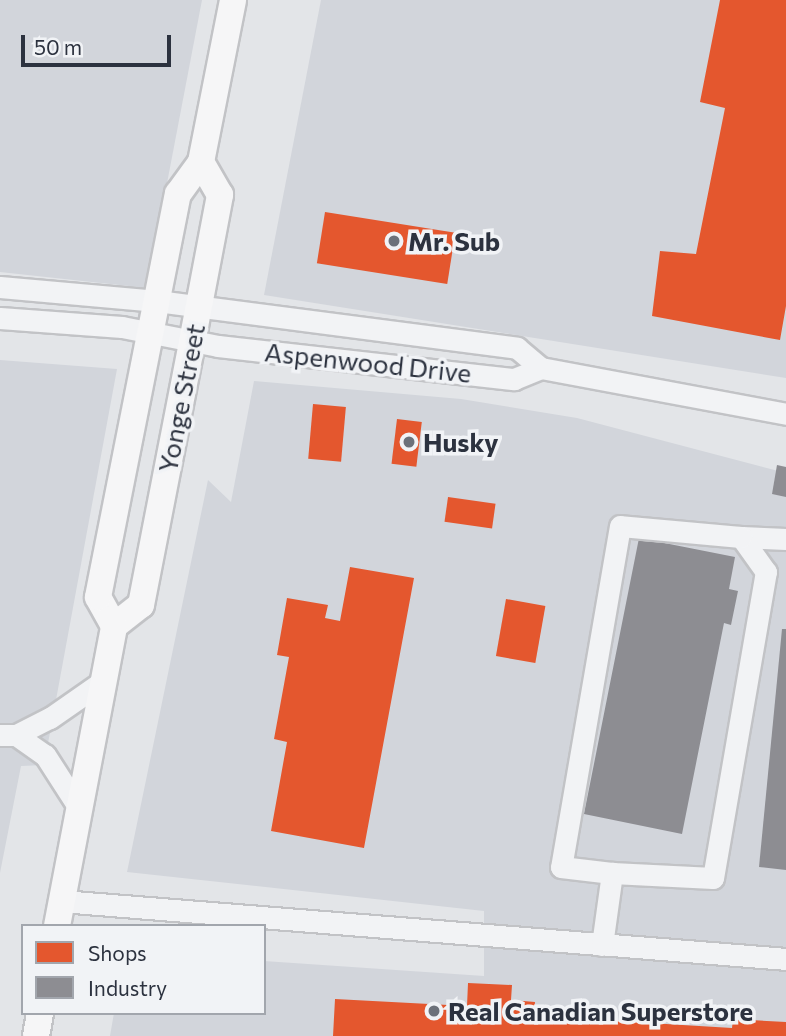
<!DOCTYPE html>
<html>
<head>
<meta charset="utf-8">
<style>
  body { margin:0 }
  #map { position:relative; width:786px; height:1036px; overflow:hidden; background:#e3e5e8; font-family:Commissioner,sans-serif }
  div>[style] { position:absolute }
  .built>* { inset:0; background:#d2d5db }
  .shops>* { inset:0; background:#e4572e; transform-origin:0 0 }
  .industry>* { inset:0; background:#8d8d92 }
  .roads { filter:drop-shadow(2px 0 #c2c3c6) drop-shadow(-2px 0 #c2c3c6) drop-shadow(0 2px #c2c3c6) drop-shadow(0 -2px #c2c3c6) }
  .minor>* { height:21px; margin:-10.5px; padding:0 10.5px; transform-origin:10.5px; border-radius:10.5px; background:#f2f3f5 }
  .major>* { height:26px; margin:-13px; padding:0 13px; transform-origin:13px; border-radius:13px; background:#f6f6f7 }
  .dots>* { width:19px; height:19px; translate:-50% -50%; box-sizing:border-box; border:4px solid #f1f3f6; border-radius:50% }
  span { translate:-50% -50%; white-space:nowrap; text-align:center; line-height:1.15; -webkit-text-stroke:7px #f1f3f6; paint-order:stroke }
  .poi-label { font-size:26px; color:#2c323f; font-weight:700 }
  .left { translate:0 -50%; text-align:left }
  .street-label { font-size:26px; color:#2c323f }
  .legend { position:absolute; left:21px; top:924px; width:245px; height:91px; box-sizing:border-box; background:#f1f3f6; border:2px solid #a2a6ad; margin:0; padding:9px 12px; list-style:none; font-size:21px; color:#2c323f }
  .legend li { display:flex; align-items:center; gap:14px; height:35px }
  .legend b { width:35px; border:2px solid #a2a6ad }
  .scale { position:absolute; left:21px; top:35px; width:150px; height:32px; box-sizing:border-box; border:4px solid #2c323f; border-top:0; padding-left:9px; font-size:21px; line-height:24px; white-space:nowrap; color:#2c323f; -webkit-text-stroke:5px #f1f3f6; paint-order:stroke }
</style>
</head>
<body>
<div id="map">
  <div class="built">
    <i style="clip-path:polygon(0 0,202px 0,147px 288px,0 272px)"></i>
    <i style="clip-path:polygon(321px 0,786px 0,786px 378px,264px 295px)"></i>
    <i style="clip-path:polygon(0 360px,117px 369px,44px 765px,21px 766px,0 873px)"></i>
    <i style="clip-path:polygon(254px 381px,461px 399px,577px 418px,786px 473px,786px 1036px,110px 1036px,114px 1013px,264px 1013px,264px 961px,484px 976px,484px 911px,127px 872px,208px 480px,231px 502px)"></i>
  </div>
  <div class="shops">
    <i style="clip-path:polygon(720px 0,786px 0,786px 306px,780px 340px,652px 316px,660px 251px,696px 254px,725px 108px,700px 102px)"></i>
    <i style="left:325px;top:212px;width:132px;height:52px;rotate:9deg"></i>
    <i style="left:313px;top:404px;width:33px;height:55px;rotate:5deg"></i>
    <i style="left:397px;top:419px;width:25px;height:45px;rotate:7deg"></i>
    <i style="left:448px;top:497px;width:48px;height:25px;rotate:8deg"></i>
    <i style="clip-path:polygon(350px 567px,414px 578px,364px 848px,271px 831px,287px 742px,274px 739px,289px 657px,277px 655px,287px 598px,328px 605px,325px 618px,340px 621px)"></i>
    <i style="left:506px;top:599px;width:40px;height:58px;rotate:10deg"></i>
    <i style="clip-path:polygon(468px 983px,512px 985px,511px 1000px,535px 1002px,534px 1016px,732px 1028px,733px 1019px,786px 1022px,786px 1036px,333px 1036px,335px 999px,467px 1006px)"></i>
  </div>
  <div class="industry">
    <i style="clip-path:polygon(777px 465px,786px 467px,786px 497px,772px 494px)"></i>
    <i style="clip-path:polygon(639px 538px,735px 557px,729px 589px,738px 591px,731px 625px,724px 623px,682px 834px,584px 814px)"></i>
    <i style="clip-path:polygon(782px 629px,786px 629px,786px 870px,759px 867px)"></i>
  </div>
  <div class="roads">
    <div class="minor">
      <i style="left:0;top:287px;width:158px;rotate:5.1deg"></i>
      <i style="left:157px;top:301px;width:363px;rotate:7.4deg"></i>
      <i style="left:517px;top:348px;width:31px;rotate:40deg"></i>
      <i style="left:541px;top:368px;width:249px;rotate:10.6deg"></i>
      <i style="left:0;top:318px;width:122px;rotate:4.2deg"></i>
      <i style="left:122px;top:327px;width:98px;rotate:11.2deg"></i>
      <i style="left:218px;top:346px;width:298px;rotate:6.4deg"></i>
      <i style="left:514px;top:379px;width:29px;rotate:-22deg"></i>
      <i style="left:741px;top:537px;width:45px;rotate:2.5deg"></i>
      <i style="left:0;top:735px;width:16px"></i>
      <i style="left:16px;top:735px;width:38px;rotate:-27deg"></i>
      <i style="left:50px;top:718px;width:65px;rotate:-34.9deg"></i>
      <i style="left:16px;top:735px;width:35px;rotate:35deg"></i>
      <i style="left:45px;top:755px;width:63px;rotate:57.3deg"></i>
      <i style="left:61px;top:901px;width:727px;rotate:4.57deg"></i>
      <i style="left:602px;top:945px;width:73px;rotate:-82.1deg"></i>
      <i style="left:612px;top:873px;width:101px;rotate:2.8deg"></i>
      <i style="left:713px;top:878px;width:311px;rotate:-80.2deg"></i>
      <i style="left:766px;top:572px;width:43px;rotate:-125.5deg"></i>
      <i style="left:741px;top:537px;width:121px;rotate:-174.8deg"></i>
      <i style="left:620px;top:526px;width:346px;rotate:99.8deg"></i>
      <i style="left:561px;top:867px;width:51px;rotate:6.7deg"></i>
    </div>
    <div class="major">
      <i style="left:114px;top:626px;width:34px;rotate:-38deg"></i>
      <i style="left:141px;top:605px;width:268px;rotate:-79deg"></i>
      <i style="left:192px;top:342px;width:150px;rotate:-79.2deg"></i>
      <i style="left:220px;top:195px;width:38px;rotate:-120deg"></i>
      <i style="left:57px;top:926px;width:305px;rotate:-79.2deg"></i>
      <i style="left:114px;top:626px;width:33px;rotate:-119deg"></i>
      <i style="left:98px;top:597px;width:411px;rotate:-78.8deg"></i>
      <i style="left:178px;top:194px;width:39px;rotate:-54deg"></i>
      <i style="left:201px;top:162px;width:165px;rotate:-78.8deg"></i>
      <i style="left:36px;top:1036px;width:23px;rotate:-80deg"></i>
    </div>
  </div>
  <div class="dots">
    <i style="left:394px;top:241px;background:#6c717a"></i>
    <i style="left:409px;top:442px;background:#6c717a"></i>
    <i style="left:434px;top:1011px;background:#6c717a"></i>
  </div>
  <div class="poi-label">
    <span class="left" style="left:408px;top:241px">Mr. Sub</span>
    <span class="left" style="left:423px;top:442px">Husky</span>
    <span class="left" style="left:448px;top:1011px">Real Canadian Superstore</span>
  </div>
  <div class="street-label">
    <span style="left:368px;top:362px;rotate:6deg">Aspenwood Drive</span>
    <span style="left:181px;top:398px;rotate:-79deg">Yonge Street</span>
  </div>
  <ul class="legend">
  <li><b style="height:19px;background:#e4572e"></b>Shops</li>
  <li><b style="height:19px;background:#8d8d92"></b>Industry</li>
  </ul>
  <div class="scale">50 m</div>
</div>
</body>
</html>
